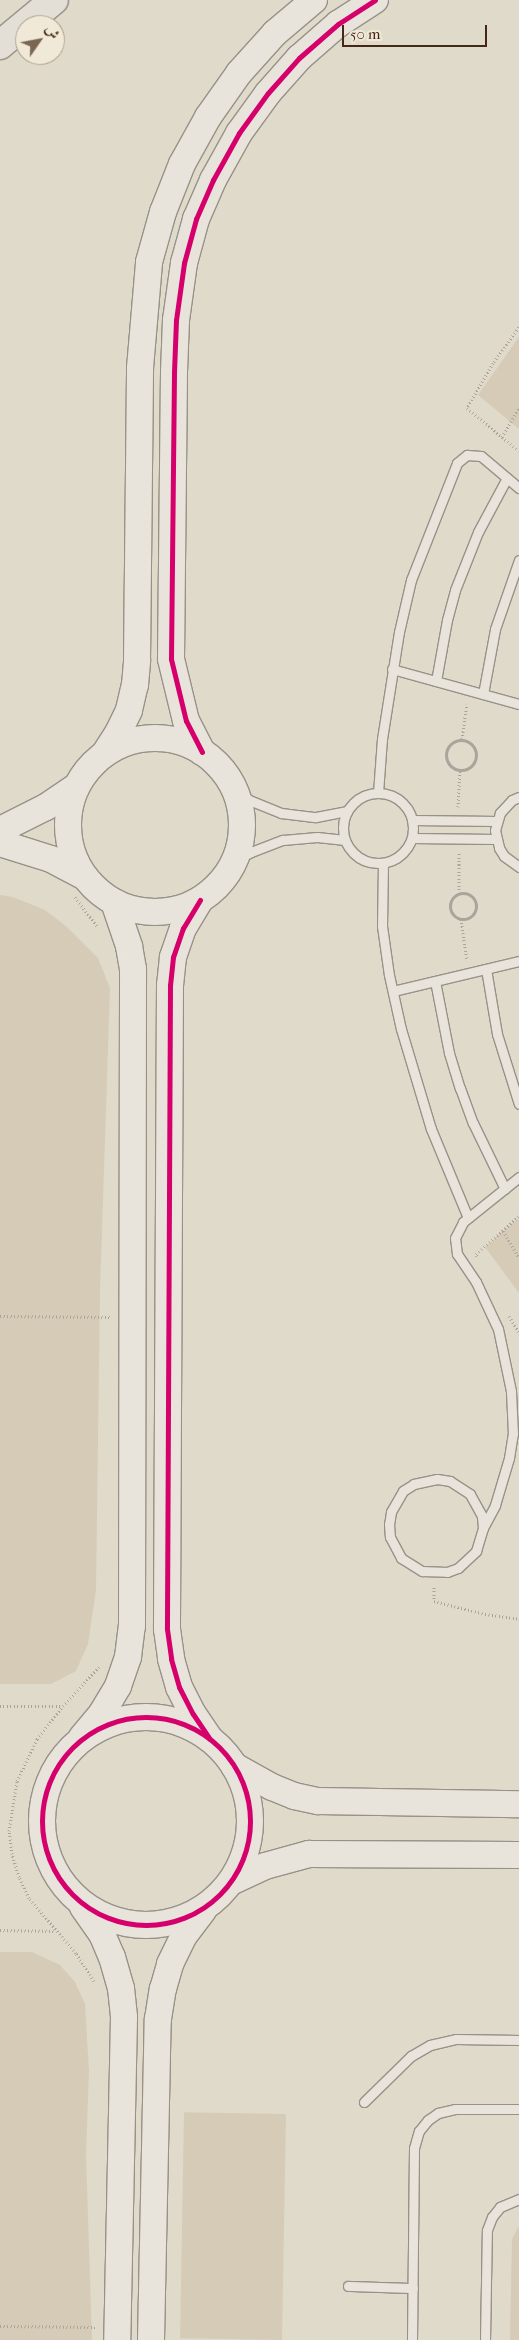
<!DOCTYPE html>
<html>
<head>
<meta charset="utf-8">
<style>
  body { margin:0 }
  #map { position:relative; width:519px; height:2340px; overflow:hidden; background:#e0dacb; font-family:"IM FELL French Canon",Amiri,serif }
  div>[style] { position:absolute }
  .green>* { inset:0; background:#d6cbb6; transform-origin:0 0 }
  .path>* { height:3px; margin-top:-1.5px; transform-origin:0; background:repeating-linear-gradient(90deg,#aaa49c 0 1px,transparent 0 3.5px) }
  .path>.ring { margin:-1.5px; padding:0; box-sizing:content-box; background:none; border:3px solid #aaa49c; border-radius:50% }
  .roads { filter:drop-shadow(1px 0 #989187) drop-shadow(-1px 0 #989187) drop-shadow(0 1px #989187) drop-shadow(0 -1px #989187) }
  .lane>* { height:9px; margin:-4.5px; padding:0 4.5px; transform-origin:4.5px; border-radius:4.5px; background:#e8e4dc }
  .lane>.ring { margin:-4.5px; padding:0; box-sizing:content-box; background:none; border:9px solid #e8e4dc; border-radius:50% }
  .secondary>* { height:26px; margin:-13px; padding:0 13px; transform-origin:13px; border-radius:13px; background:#e8e4dc }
  .secondary>.ring { margin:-13px; padding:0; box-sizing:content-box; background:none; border:26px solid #e8e4dc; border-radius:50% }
  .highway>* { height:28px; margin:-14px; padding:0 14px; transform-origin:14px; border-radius:14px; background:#e3dfd7 }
  .cycleway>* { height:5px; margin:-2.5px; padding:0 2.5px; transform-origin:2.5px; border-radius:2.5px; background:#d6006c }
  .cycleway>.ring { margin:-2.5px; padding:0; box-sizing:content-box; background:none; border:5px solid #d6006c; border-radius:50% }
  span { translate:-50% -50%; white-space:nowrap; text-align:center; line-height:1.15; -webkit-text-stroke:4px #f1e9d7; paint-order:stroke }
  .north { position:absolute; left:15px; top:15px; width:50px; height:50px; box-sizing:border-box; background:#f1e9d7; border:1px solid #ac9b89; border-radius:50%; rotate:57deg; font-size:14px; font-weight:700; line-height:20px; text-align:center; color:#442714 }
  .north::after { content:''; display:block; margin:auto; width:18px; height:22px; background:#7b6654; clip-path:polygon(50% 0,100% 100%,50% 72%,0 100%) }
  .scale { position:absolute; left:342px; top:25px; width:145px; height:22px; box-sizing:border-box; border:2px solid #442714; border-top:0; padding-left:6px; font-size:15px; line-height:18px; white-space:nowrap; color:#442714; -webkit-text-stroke:4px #f1e9d7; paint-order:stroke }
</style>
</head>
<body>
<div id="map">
  <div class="green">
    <i style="clip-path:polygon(519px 337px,519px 429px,478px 395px)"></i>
    <i style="clip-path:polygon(0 895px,13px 897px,45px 910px,67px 927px,98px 958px,110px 988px,100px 1291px,96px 1590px,88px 1644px,76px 1671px,51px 1684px,0 1684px)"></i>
    <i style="clip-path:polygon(519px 1218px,519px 1293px,485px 1247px)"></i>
    <i style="clip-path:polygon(0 1952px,32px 1952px,60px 1965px,75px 1982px,85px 2004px,89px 2071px,86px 2155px,92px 2340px,0 2340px)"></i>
    <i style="left:286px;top:2114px;width:226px;height:102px;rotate:91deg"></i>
    <i style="clip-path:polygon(519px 2226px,519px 2340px,510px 2340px,512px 2239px)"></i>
  </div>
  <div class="path">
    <i style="left:519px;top:327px;width:44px;rotate:125.8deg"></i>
    <i style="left:493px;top:363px;width:52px;rotate:120deg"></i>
    <i style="left:467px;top:408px;width:67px;rotate:39.6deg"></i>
    <i style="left:502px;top:437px;width:34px;rotate:-60deg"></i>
    <i style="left:462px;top:739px;width:35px;rotate:-82deg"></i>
    <i class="ring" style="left:446px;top:740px;width:27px;height:27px"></i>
    <i style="left:458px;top:807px;width:37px;rotate:-87deg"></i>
    <i class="ring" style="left:450px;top:893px;width:23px;height:23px"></i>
    <i style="left:459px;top:893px;width:41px;rotate:-90deg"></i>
    <i style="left:75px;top:897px;width:36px;rotate:53deg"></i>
    <i style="left:461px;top:919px;width:42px;rotate:81.9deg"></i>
    <i style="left:503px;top:1231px;width:31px;rotate:59deg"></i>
    <i style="left:477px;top:1256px;width:2px;rotate:-117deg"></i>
    <i style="left:476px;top:1254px;width:57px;rotate:-41.5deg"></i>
    <i style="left:0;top:1316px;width:110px;rotate:0.5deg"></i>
    <i style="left:509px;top:1316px;width:19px;rotate:58deg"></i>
    <i style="left:434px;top:1584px;width:17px;rotate:90deg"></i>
    <i style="left:434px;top:1601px;width:53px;rotate:14.3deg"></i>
    <i style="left:485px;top:1614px;width:34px;rotate:8deg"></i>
    <i style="left:0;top:1706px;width:62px"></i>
    <i style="left:0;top:1930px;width:55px;rotate:1deg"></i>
    <i style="left:94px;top:1981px;width:33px;rotate:-123deg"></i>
    <i style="left:76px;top:1953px;width:72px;rotate:-130.5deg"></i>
    <i style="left:29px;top:1898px;width:23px;rotate:-115deg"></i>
    <i style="left:19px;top:1877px;width:24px;rotate:-107deg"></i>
    <i style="left:12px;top:1854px;width:23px;rotate:-97deg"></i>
    <i style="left:9px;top:1831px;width:51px;rotate:-80.9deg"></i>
    <i style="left:17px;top:1781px;width:47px;rotate:-64.5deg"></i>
    <i style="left:37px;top:1739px;width:42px;rotate:-51.8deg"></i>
    <i style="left:63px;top:1706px;width:53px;rotate:-47.3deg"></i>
    <i style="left:0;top:2326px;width:95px;rotate:0.6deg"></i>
  </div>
  <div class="roads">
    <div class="lane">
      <i style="left:392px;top:669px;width:132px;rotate:15.4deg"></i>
      <i style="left:436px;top:681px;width:62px;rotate:-79.8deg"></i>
      <i style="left:447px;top:620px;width:31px;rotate:-75deg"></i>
      <i style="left:455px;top:590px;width:62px;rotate:-68.4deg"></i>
      <i style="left:478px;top:532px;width:61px;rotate:-61.8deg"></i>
      <i style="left:483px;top:694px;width:66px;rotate:-79.5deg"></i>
      <i style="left:495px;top:629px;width:73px;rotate:-70.8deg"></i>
      <i style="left:235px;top:789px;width:18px;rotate:38deg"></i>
      <i style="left:249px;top:800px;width:35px;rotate:22deg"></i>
      <i style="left:281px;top:813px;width:35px;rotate:7deg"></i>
      <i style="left:316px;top:817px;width:32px;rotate:-11deg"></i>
      <i class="ring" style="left:343px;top:793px;width:61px;height:61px"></i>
      <i style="left:378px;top:793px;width:54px;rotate:-85.8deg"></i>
      <i style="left:382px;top:739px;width:108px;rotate:-81deg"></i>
      <i style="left:399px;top:632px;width:53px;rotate:-77deg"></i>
      <i style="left:411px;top:580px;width:126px;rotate:-68.5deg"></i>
      <i style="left:457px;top:463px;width:13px;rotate:-39deg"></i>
      <i style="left:467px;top:455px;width:14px;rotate:4deg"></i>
      <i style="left:481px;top:456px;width:50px;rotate:40.1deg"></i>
      <i style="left:519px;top:797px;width:8px;rotate:157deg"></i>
      <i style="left:512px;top:800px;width:18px;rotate:133deg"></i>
      <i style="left:500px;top:813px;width:18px;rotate:106deg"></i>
      <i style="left:495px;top:830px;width:18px;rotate:77deg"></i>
      <i style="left:499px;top:848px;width:9px;rotate:58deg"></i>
      <i style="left:504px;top:856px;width:19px;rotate:36deg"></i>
      <i style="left:412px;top:820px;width:85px;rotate:0.7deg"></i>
      <i style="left:412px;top:838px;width:84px;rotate:0.7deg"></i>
      <i style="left:236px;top:860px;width:17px;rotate:-28deg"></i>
      <i style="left:251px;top:852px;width:34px;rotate:-21deg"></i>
      <i style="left:283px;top:840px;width:34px;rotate:-5deg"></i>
      <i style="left:317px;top:837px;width:28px;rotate:6deg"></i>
      <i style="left:383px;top:863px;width:63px;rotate:90.9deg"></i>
      <i style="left:382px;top:926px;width:49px;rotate:81.9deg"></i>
      <i style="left:389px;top:975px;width:55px;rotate:77.5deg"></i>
      <i style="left:401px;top:1029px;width:104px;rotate:73.3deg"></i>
      <i style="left:431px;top:1129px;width:96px;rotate:67.4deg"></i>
      <i style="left:486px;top:969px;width:66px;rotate:80.4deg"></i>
      <i style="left:497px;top:1034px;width:73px;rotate:72.6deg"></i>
      <i style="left:435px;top:981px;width:73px;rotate:79deg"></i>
      <i style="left:449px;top:1053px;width:37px;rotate:73deg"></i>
      <i style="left:460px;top:1088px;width:37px;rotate:70deg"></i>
      <i style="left:473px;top:1123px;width:73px;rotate:64.1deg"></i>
      <i style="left:393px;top:991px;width:130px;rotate:-13.4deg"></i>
      <i style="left:483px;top:1528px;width:12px;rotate:-95deg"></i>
      <i style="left:482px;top:1516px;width:25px;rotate:-119deg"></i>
      <i style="left:470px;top:1494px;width:24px;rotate:-147deg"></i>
      <i style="left:450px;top:1481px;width:13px;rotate:-171deg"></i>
      <i style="left:437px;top:1479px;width:24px;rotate:168deg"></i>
      <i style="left:414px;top:1484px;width:13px;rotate:148deg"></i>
      <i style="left:403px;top:1491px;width:24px;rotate:120deg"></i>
      <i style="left:391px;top:1512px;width:12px;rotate:99deg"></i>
      <i style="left:389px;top:1524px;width:13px;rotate:86deg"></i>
      <i style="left:390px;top:1537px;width:24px;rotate:62deg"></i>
      <i style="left:401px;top:1558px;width:25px;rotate:32deg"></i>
      <i style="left:422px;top:1571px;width:25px;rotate:2deg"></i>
      <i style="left:447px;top:1572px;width:12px;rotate:-20deg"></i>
      <i style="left:458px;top:1568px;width:25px;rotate:-43deg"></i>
      <i style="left:476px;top:1551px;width:24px;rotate:-73deg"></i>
      <i style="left:483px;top:1528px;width:26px;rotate:-62deg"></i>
      <i style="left:495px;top:1505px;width:49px;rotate:-73.4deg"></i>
      <i style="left:509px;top:1458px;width:24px;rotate:-81deg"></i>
      <i style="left:513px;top:1434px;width:43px;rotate:-92.7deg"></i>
      <i style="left:511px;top:1391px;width:63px;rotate:-101.8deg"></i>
      <i style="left:498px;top:1329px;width:52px;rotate:-115.1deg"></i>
      <i style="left:476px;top:1282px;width:34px;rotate:-124deg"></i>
      <i style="left:457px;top:1254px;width:16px;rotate:-97deg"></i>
      <i style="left:455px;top:1238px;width:18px;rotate:-63deg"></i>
      <i style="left:463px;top:1222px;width:72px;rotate:-38.8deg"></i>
      <i style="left:364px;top:2102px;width:66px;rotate:-44.4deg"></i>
      <i style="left:411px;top:2056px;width:22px;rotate:-30deg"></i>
      <i style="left:430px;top:2045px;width:27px;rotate:-13deg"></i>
      <i style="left:456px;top:2039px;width:63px;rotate:0.9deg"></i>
      <i style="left:348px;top:2286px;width:65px;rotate:1.8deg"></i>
      <i style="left:412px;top:2340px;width:192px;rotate:-89.4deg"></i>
      <i style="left:414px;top:2148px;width:18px;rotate:-74deg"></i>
      <i style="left:419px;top:2131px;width:14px;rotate:-51deg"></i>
      <i style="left:428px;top:2120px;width:12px;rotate:-35deg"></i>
      <i style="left:438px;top:2113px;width:17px;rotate:-13deg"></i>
      <i style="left:455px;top:2109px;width:64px"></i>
      <i style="left:485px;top:2340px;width:110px;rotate:-89deg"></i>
      <i style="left:487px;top:2230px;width:14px;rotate:-69deg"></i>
      <i style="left:492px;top:2217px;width:13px;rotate:-51deg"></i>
      <i style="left:500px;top:2207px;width:21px;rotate:-23deg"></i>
    </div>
    <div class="secondary">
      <i class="ring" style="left:68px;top:738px;width:148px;height:148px"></i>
      <i style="left:202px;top:752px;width:35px;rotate:-117deg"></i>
      <i style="left:186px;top:721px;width:64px;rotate:-103.6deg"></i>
      <i style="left:171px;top:659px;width:287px;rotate:-89.4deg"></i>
      <i style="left:174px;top:372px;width:52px;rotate:-87.8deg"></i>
      <i style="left:176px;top:320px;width:58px;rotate:-82deg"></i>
      <i style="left:184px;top:263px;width:46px;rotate:-74.7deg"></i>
      <i style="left:196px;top:219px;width:43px;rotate:-66.4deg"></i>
      <i style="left:213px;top:180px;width:54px;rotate:-61deg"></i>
      <i style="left:239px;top:133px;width:49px;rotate:-54.1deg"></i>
      <i style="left:268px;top:93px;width:47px;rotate:-48.5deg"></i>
      <i style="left:299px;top:58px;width:52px;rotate:-41.1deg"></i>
      <i style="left:338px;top:24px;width:44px;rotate:-33deg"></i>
      <i style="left:105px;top:753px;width:24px;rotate:-57deg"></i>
      <i style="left:118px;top:733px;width:25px;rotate:-64deg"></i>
      <i style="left:129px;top:710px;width:26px;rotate:-77deg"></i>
      <i style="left:135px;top:685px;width:25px;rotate:-85deg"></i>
      <i style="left:137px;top:660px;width:292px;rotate:-89.4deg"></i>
      <i style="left:140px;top:368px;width:106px;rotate:-85.1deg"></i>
      <i style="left:149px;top:262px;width:52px;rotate:-74.4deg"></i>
      <i style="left:163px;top:212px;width:52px;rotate:-68.4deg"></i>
      <i style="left:182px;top:164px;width:54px;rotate:-61deg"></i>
      <i style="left:208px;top:117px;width:54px;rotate:-54.8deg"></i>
      <i style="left:239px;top:73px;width:54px;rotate:-48deg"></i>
      <i style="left:275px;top:33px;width:51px;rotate:-40.2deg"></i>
      <i style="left:0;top:830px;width:51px;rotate:-26.6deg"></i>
      <i style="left:46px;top:807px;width:36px;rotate:-34deg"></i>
      <i style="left:0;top:843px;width:53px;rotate:17.4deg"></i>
      <i style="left:51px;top:859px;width:38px;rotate:28deg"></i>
      <i style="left:200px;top:900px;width:33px;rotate:121deg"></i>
      <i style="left:183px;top:928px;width:31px;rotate:109deg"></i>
      <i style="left:173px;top:957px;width:28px;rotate:96deg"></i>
      <i style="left:170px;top:985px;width:644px;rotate:90.27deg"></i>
      <i style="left:167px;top:1629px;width:30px;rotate:82deg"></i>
      <i style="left:171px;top:1659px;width:29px;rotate:74deg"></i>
      <i style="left:179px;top:1687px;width:30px;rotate:63deg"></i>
      <i style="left:193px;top:1714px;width:30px;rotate:56deg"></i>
      <i class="ring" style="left:42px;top:1717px;width:182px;height:182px"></i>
      <i style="left:82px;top:1737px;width:31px;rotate:-50deg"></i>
      <i style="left:102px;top:1713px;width:31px;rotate:-59deg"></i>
      <i style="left:118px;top:1686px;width:31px;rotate:-71deg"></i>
      <i style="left:128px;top:1657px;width:31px;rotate:-83deg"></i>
      <i style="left:132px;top:1626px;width:657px;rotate:-89.91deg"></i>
      <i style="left:133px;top:969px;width:23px;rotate:-100deg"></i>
      <i style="left:129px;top:946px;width:46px;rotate:-108.8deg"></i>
      <i style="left:234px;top:1766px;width:43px;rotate:28.9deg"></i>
      <i style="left:272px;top:1787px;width:24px;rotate:22deg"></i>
      <i style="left:294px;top:1796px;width:25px;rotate:12deg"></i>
      <i style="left:318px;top:1801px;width:201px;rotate:0.9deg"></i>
      <i style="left:233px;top:1881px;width:35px;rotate:-25deg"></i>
      <i style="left:265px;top:1866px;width:46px;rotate:-15.3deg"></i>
      <i style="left:309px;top:1854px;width:210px;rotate:0.3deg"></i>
      <i style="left:83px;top:1907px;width:33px;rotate:55deg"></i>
      <i style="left:102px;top:1934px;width:25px;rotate:67deg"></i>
      <i style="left:112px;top:1957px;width:32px;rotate:74deg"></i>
      <i style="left:121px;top:1988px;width:29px;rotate:84deg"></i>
      <i style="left:124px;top:2017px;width:323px;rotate:91.2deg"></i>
      <i style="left:151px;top:2340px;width:321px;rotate:-88.8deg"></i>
      <i style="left:158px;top:2019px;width:30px;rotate:-81deg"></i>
      <i style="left:163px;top:1989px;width:26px;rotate:-74deg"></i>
      <i style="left:170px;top:1964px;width:30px;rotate:-64deg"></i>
      <i style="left:183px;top:1937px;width:34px;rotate:-53deg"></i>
    </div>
    <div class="highway">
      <i style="left:0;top:45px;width:70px;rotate:-39.8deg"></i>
    </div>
  </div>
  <div class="cycleway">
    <i style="left:202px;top:752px;width:35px;rotate:-117deg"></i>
    <i style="left:186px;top:721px;width:64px;rotate:-103.6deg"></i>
    <i style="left:171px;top:659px;width:287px;rotate:-89.4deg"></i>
    <i style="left:174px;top:372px;width:52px;rotate:-87.8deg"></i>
    <i style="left:176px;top:320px;width:58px;rotate:-82deg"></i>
    <i style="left:184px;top:263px;width:46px;rotate:-74.7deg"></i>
    <i style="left:196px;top:219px;width:43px;rotate:-66.4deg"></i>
    <i style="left:213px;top:180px;width:54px;rotate:-61deg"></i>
    <i style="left:239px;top:133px;width:49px;rotate:-54.1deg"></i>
    <i style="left:268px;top:93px;width:47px;rotate:-48.5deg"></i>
    <i style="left:299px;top:58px;width:52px;rotate:-41.1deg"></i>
    <i style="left:338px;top:24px;width:44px;rotate:-33deg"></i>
    <i style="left:200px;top:900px;width:33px;rotate:121deg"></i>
    <i style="left:183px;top:928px;width:31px;rotate:109deg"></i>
    <i style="left:173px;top:957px;width:28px;rotate:96deg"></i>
    <i style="left:170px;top:985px;width:644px;rotate:90.27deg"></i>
    <i style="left:167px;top:1629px;width:30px;rotate:82deg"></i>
    <i style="left:171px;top:1659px;width:29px;rotate:74deg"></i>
    <i style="left:179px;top:1687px;width:30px;rotate:63deg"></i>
    <i style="left:193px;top:1714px;width:30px;rotate:56deg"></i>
    <i class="ring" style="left:42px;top:1717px;width:203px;height:203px"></i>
  </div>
  <div class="north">ش</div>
  <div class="scale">50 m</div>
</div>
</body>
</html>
